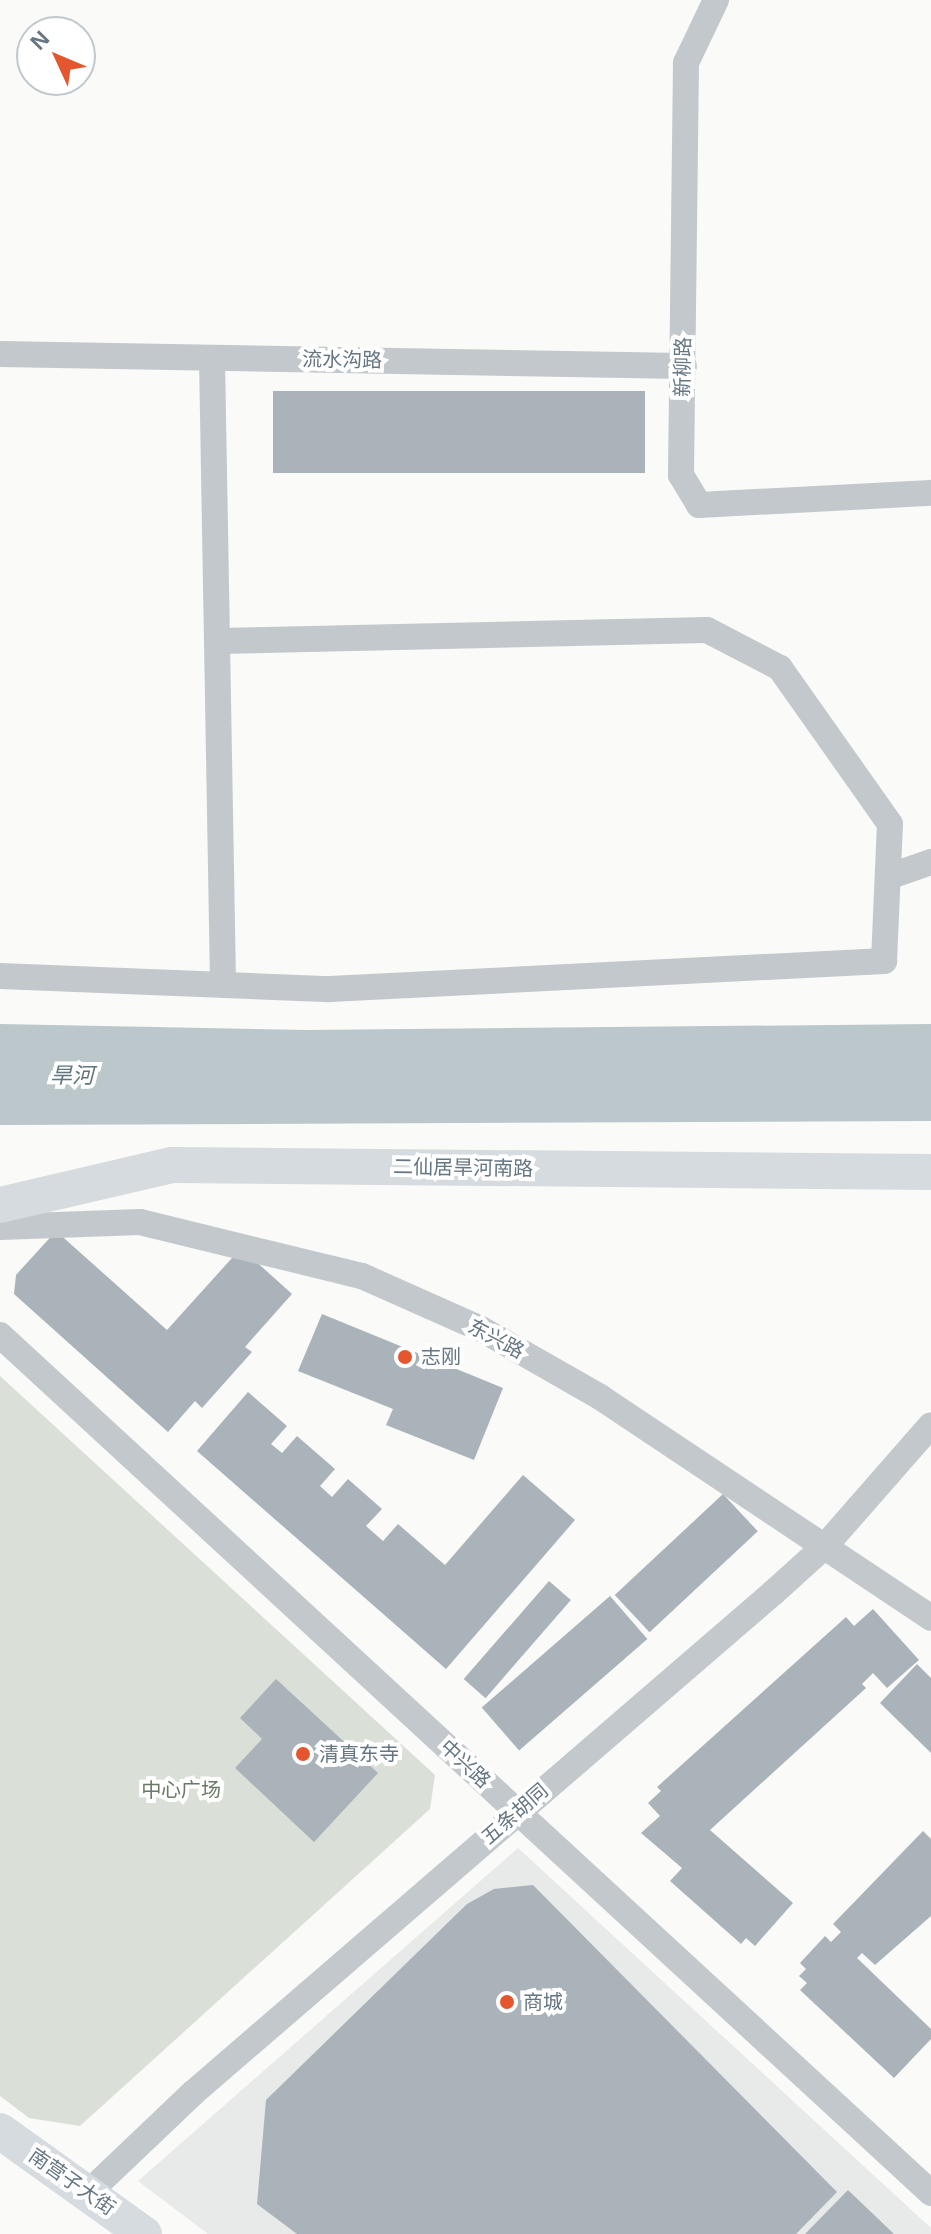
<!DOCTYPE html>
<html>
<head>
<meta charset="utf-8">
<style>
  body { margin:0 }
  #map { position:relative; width:931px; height:2234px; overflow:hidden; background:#fafaf8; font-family:Arial,"Noto Sans SC",sans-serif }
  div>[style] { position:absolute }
  .built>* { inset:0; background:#e8e9e9 }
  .green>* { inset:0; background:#dadfd7 }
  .water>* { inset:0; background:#bbc7cb }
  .building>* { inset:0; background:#aab3b9; transform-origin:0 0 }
  .street>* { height:26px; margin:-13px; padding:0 13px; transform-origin:13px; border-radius:13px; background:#c3c8cc }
  .secondary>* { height:36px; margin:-18px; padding:0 18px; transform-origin:18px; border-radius:18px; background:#d6dbdf }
  .dots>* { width:22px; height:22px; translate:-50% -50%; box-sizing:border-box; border:4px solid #fff; border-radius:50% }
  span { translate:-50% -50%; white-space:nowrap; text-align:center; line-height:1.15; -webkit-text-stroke:8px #fff; paint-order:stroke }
  .street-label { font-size:20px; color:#657683 }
  .poi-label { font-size:20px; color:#657683 }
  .left { translate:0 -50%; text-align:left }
  .park-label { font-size:20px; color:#687a64 }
  .water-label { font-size:22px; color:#60757c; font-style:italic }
  .north { position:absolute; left:16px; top:16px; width:80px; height:80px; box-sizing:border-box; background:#fff; border:2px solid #c1c8cd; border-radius:50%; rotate:314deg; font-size:22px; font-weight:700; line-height:32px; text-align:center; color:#657683 }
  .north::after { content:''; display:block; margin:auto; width:28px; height:36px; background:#e4572e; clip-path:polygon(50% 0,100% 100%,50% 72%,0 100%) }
</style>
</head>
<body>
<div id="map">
  <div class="built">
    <i style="clip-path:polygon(518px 1848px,931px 2228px,931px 2234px,208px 2234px,138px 2181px)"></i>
  </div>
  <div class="green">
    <i style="clip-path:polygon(0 1376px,435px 1775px,430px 1809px,80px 2126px,29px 2118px,0 2096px)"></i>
  </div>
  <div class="water">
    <i style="clip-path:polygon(0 1024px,307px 1030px,931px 1024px,931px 1121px,0 1125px)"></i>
  </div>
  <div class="building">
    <i style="left:645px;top:391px;width:82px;height:372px;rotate:90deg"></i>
    <i style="clip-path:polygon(56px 1231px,167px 1330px,241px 1248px,292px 1294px,245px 1347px,252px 1352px,202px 1408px,195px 1401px,168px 1432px,14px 1294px,16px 1275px)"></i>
    <i style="clip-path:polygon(322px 1314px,503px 1388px,474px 1460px,386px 1425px,393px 1409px,298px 1371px)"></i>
    <i style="clip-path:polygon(248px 1392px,287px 1426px,271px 1444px,282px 1453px,297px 1436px,335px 1469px,320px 1486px,332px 1497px,348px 1479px,382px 1509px,366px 1526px,383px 1541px,398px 1524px,445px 1565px,523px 1475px,575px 1520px,446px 1669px,197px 1451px)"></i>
    <i style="left:723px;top:1494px;width:51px;height:148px;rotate:47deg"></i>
    <i style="left:549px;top:1581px;width:29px;height:130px;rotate:41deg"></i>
    <i style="left:610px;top:1596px;width:57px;height:170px;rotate:49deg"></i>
    <i style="clip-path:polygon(873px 1609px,919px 1660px,887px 1688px,873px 1673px,862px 1684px,866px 1688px,710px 1830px,793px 1903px,755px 1946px,746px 1938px,741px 1944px,670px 1881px,682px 1868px,641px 1833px,660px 1816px,648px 1803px,661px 1791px,657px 1787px,846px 1617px,854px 1626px)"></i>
    <i style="clip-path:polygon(917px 1664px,931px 1678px,931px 1753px,880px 1703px)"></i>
    <i style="clip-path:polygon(276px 1679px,378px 1773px,314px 1842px,235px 1768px,262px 1739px,240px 1718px)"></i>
    <i style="clip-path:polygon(923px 1831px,931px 1839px,931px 1916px,875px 1965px,862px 1953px,857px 1958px,931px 2029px,931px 2039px,894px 2078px,800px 1990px,807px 1983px,799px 1976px,806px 1969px,800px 1963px,825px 1936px,831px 1942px,841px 1932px,833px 1924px)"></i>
    <i style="clip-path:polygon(533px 1885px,837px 2192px,796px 2234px,297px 2234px,257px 2204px,266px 2100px,467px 1904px,494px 1889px)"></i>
    <i style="clip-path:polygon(848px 2190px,894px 2234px,805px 2234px)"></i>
  </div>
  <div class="street">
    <i style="left:716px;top:0;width:70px;rotate:115.5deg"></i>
    <i style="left:686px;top:63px;width:412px;rotate:90.7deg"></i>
    <i style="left:681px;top:475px;width:35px;rotate:59deg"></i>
    <i style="left:699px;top:505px;width:232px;rotate:-3deg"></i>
    <i style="left:0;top:354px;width:684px;rotate:1.01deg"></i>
    <i style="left:212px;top:358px;width:627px;rotate:88.99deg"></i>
    <i style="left:888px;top:877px;width:46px;rotate:-19.2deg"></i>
    <i style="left:0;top:976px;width:330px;rotate:2.3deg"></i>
    <i style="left:330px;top:989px;width:555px;rotate:-2.89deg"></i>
    <i style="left:884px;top:961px;width:137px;rotate:-87.5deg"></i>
    <i style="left:890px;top:824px;width:191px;rotate:-125.2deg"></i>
    <i style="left:780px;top:668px;width:82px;rotate:-152.5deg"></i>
    <i style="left:707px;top:630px;width:490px;rotate:178.7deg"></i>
    <i style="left:0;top:1227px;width:140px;rotate:-2deg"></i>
    <i style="left:140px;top:1222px;width:228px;rotate:13.7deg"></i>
    <i style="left:362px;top:1276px;width:130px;rotate:24deg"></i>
    <i style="left:481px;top:1329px;width:137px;rotate:29.7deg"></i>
    <i style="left:600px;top:1397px;width:398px;rotate:33.7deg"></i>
    <i style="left:0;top:1335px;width:1266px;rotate:42.66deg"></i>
    <i style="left:88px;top:2193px;width:145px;rotate:-43.6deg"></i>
    <i style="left:193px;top:2093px;width:767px;rotate:-40.77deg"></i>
    <i style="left:774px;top:1592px;width:70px;rotate:-42.1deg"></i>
    <i style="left:826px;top:1545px;width:159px;rotate:-48.8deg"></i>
  </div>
  <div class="secondary">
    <i style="left:0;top:1205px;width:177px;rotate:-13.1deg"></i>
    <i style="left:172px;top:1165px;width:759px;rotate:0.53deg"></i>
    <i style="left:0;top:2131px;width:177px;rotate:35.6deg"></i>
  </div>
  <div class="dots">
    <i style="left:405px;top:1357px;background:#e4572e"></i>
    <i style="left:303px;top:1754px;background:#e4572e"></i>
    <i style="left:507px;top:2002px;background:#e4572e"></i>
  </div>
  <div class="street-label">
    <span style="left:342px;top:360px;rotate:1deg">流水沟路</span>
    <span style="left:683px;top:367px;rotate:-89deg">新柳路</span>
    <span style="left:463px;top:1168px;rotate:1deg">二仙居旱河南路</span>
    <span style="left:496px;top:1339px;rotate:28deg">东兴路</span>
    <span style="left:465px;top:1764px;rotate:43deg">中兴路</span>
    <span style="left:515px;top:1814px;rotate:-41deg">五条胡同</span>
    <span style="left:72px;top:2182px;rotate:35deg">南营子大街</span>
  </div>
  <div class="poi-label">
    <span class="left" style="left:421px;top:1357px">志刚</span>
    <span class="left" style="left:319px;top:1754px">清真东寺</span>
    <span class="left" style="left:523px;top:2002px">商城</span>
  </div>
  <div class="park-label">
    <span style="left:181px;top:1790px">中心广场</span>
  </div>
  <div class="water-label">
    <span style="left:72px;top:1076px">旱河</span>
  </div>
  <div class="north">N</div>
</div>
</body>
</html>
